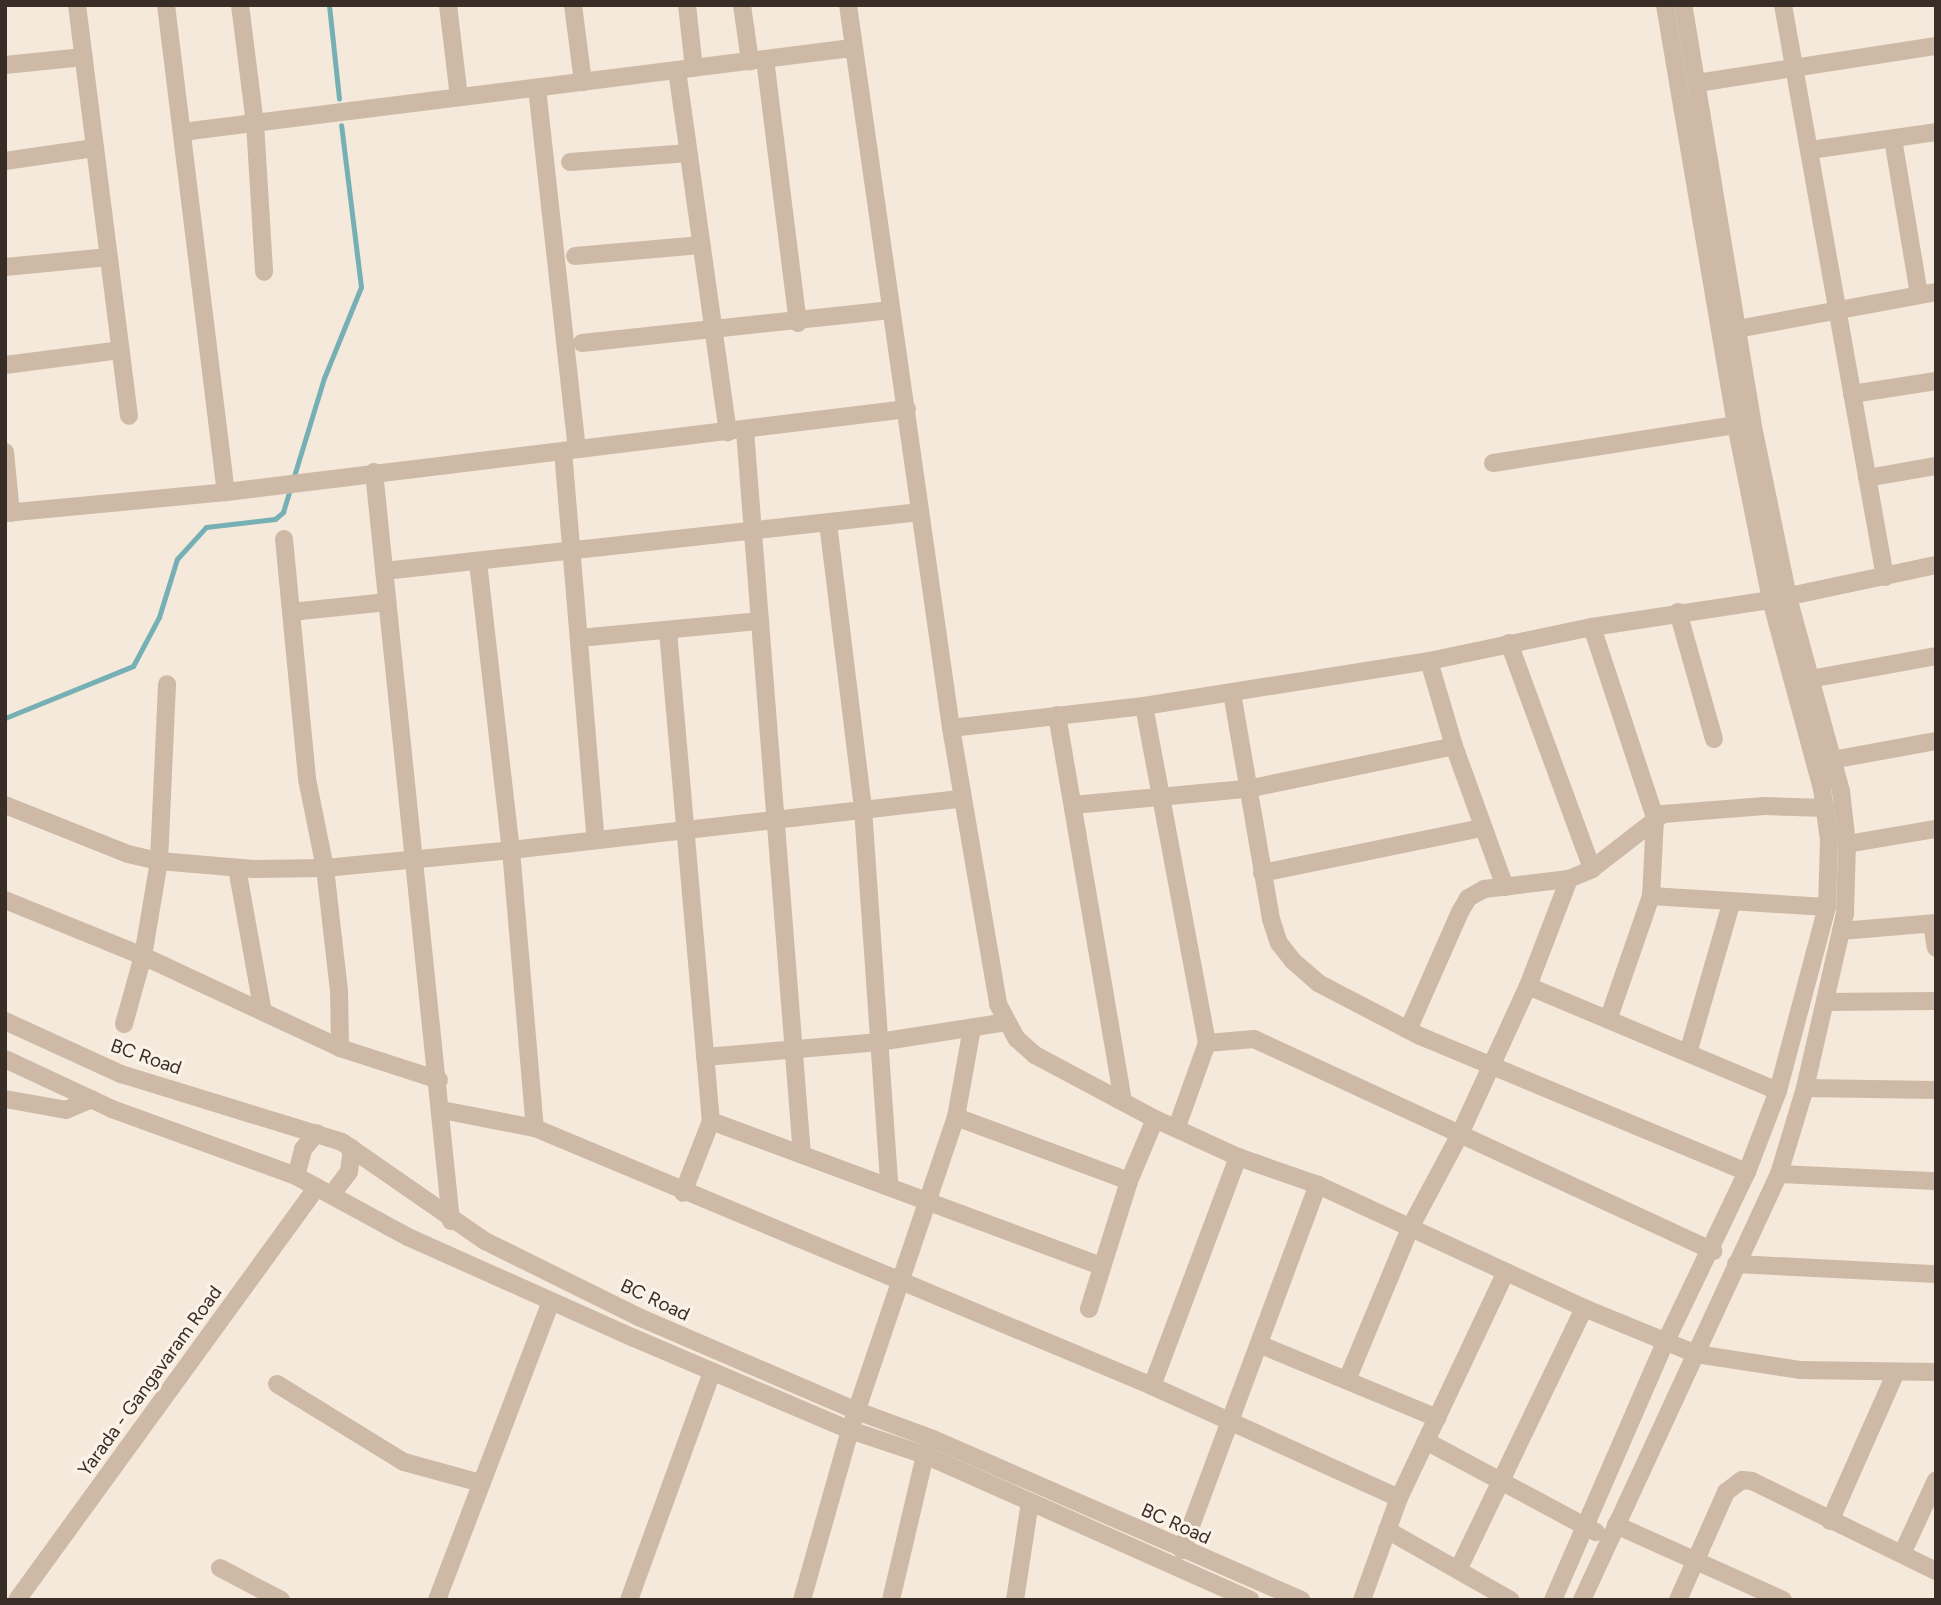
<!DOCTYPE html>
<html>
<head>
<meta charset="utf-8">
<style>
  body { margin:0 }
  #map { position:relative; width:1941px; height:1605px; overflow:hidden; background:#f4e9db; font-family:Figtree,sans-serif }
  div>[style] { position:absolute }
  .stream>* { height:5px; margin:-2.5px; padding:0 2.5px; transform-origin:2.5px; border-radius:2.5px; background:#77b0b4 }
  .minor>* { height:18px; margin:-9px; padding:0 9px; transform-origin:9px; border-radius:9px; background:#ceb9a6 }
  span { translate:-50% -50%; white-space:nowrap; text-align:center; line-height:1.15; -webkit-text-stroke:6px #fbf3e8; paint-order:stroke }
  .street-label { font-size:19px; color:#392e27 }
  .frame { position:absolute; inset:0; border:7px solid #392e27; pointer-events:none }
</style>
</head>
<body>
<div id="map">
  <div class="stream">
    <i style="left:329px;top:5px;width:94px;rotate:83.9deg"></i>
    <i style="left:5px;top:718px;width:138px;rotate:-22.1deg"></i>
    <i style="left:133px;top:666px;width:55px;rotate:-62deg"></i>
    <i style="left:159px;top:617px;width:61px;rotate:-72.8deg"></i>
    <i style="left:177px;top:559px;width:43px;rotate:-47.8deg"></i>
    <i style="left:206px;top:527px;width:69px;rotate:-6.6deg"></i>
    <i style="left:275px;top:519px;width:11px;rotate:-41deg"></i>
    <i style="left:283px;top:512px;width:140px;rotate:-73deg"></i>
    <i style="left:324px;top:378px;width:98px;rotate:-67.9deg"></i>
    <i style="left:361px;top:287px;width:163px;rotate:-97deg"></i>
  </div>
  <div class="minor">
    <i style="left:77px;top:5px;width:414px;rotate:82.8deg"></i>
    <i style="left:166px;top:5px;width:491px;rotate:83deg"></i>
    <i style="left:240px;top:5px;width:119px;rotate:82.8deg"></i>
    <i style="left:255px;top:123px;width:149px;rotate:86.5deg"></i>
    <i style="left:448px;top:5px;width:93px;rotate:83.2deg"></i>
    <i style="left:573px;top:5px;width:78px;rotate:82.6deg"></i>
    <i style="left:687px;top:5px;width:63px;rotate:83.7deg"></i>
    <i style="left:742px;top:5px;width:57px;rotate:81.9deg"></i>
    <i style="left:848px;top:5px;width:730px;rotate:81.89deg"></i>
    <i style="left:951px;top:728px;width:280px;rotate:80.3deg"></i>
    <i style="left:998px;top:1004px;width:40px;rotate:62deg"></i>
    <i style="left:1017px;top:1039px;width:24px;rotate:42deg"></i>
    <i style="left:1035px;top:1055px;width:136px;rotate:28.1deg"></i>
    <i style="left:1155px;top:1119px;width:91px;rotate:24.6deg"></i>
    <i style="left:1238px;top:1157px;width:85px;rotate:19.3deg"></i>
    <i style="left:1318px;top:1185px;width:293px;rotate:24.8deg"></i>
    <i style="left:1584px;top:1308px;width:121px;rotate:22.3deg"></i>
    <i style="left:1696px;top:1354px;width:105px;rotate:8.7deg"></i>
    <i style="left:1800px;top:1370px;width:136px;rotate:0.8deg"></i>
    <i style="left:1783px;top:5px;width:581px;rotate:79.89deg"></i>
    <i style="left:765px;top:59px;width:266px;rotate:82.9deg"></i>
    <i style="left:5px;top:65px;width:79px;rotate:-5.8deg"></i>
    <i style="left:677px;top:70px;width:366px;rotate:82deg"></i>
    <i style="left:1697px;top:83px;width:242px;rotate:-8.8deg"></i>
    <i style="left:537px;top:88px;width:363px;rotate:83.7deg"></i>
    <i style="left:182px;top:132px;width:675px;rotate:-7.15deg"></i>
    <i style="left:1893px;top:139px;width:158px;rotate:80.5deg"></i>
    <i style="left:1810px;top:150px;width:127px;rotate:-8.1deg"></i>
    <i style="left:5px;top:161px;width:90px;rotate:-8.3deg"></i>
    <i style="left:570px;top:162px;width:119px;rotate:-4.3deg"></i>
    <i style="left:575px;top:256px;width:127px;rotate:-5deg"></i>
    <i style="left:5px;top:267px;width:104px;rotate:-5.5deg"></i>
    <i style="left:1737px;top:329px;width:202px;rotate:-10.5deg"></i>
    <i style="left:582px;top:343px;width:311px;rotate:-6.1deg"></i>
    <i style="left:5px;top:365px;width:116px;rotate:-7.4deg"></i>
    <i style="left:1852px;top:394px;width:85px;rotate:-8.8deg"></i>
    <i style="left:745px;top:431px;width:726px;rotate:85.5deg"></i>
    <i style="left:563px;top:451px;width:390px;rotate:85.2deg"></i>
    <i style="left:5px;top:452px;width:61px;rotate:84.4deg"></i>
    <i style="left:1493px;top:463px;width:246px;rotate:-8.9deg"></i>
    <i style="left:374px;top:472px;width:753px;rotate:84.13deg"></i>
    <i style="left:1867px;top:478px;width:70px;rotate:-9.9deg"></i>
    <i style="left:5px;top:513px;width:222px;rotate:-5.4deg"></i>
    <i style="left:226px;top:492px;width:686px;rotate:-6.95deg"></i>
    <i style="left:828px;top:523px;width:288px;rotate:83deg"></i>
    <i style="left:863px;top:809px;width:376px;rotate:86deg"></i>
    <i style="left:284px;top:539px;width:241px;rotate:84.5deg"></i>
    <i style="left:307px;top:779px;width:91px;rotate:78.6deg"></i>
    <i style="left:325px;top:868px;width:123px;rotate:83.5deg"></i>
    <i style="left:339px;top:990px;width:58px;rotate:89deg"></i>
    <i style="left:478px;top:562px;width:290px;rotate:83.5deg"></i>
    <i style="left:511px;top:850px;width:279px;rotate:85.1deg"></i>
    <i style="left:384px;top:571px;width:539px;rotate:-6.28deg"></i>
    <i style="left:291px;top:612px;width:97px;rotate:-5.9deg"></i>
    <i style="left:1678px;top:612px;width:132px;rotate:74.2deg"></i>
    <i style="left:1592px;top:627px;width:201px;rotate:71.7deg"></i>
    <i style="left:1655px;top:818px;width:78px;rotate:92.9deg"></i>
    <i style="left:1651px;top:896px;width:128px;rotate:109.1deg"></i>
    <i style="left:668px;top:631px;width:492px;rotate:85deg"></i>
    <i style="left:711px;top:1121px;width:77px;rotate:111.3deg"></i>
    <i style="left:579px;top:638px;width:182px;rotate:-5.4deg"></i>
    <i style="left:1509px;top:643px;width:241px;rotate:69.8deg"></i>
    <i style="left:1429px;top:661px;width:89px;rotate:73.6deg"></i>
    <i style="left:1454px;top:746px;width:150px;rotate:70.1deg"></i>
    <i style="left:1810px;top:679px;width:128px;rotate:-10.3deg"></i>
    <i style="left:1232px;top:693px;width:229px;rotate:80.2deg"></i>
    <i style="left:1271px;top:919px;width:25px;rotate:72deg"></i>
    <i style="left:1279px;top:943px;width:23px;rotate:52deg"></i>
    <i style="left:1293px;top:961px;width:33px;rotate:41deg"></i>
    <i style="left:1318px;top:983px;width:115px;rotate:27.5deg"></i>
    <i style="left:1420px;top:1036px;width:354px;rotate:22.6deg"></i>
    <i style="left:1144px;top:706px;width:343px;rotate:79.4deg"></i>
    <i style="left:1207px;top:1043px;width:89px;rotate:109.7deg"></i>
    <i style="left:1057px;top:715px;width:392px;rotate:80.3deg"></i>
    <i style="left:951px;top:728px;width:194px;rotate:-6.5deg"></i>
    <i style="left:1144px;top:706px;width:289px;rotate:-9deg"></i>
    <i style="left:1429px;top:661px;width:167px;rotate:-11.8deg"></i>
    <i style="left:1592px;top:627px;width:181px;rotate:-8.6deg"></i>
    <i style="left:1771px;top:600px;width:169px;rotate:-12deg"></i>
    <i style="left:1832px;top:760px;width:106px;rotate:-10.4deg"></i>
    <i style="left:5px;top:805px;width:132px;rotate:21.7deg"></i>
    <i style="left:128px;top:854px;width:32px;rotate:13deg"></i>
    <i style="left:159px;top:861px;width:95px;rotate:4.8deg"></i>
    <i style="left:254px;top:869px;width:71px;rotate:-0.8deg"></i>
    <i style="left:325px;top:868px;width:187px;rotate:-5.5deg"></i>
    <i style="left:511px;top:850px;width:454px;rotate:-6.5deg"></i>
    <i style="left:1073px;top:805px;width:175px;rotate:-5.3deg"></i>
    <i style="left:1247px;top:789px;width:211px;rotate:-11.7deg"></i>
    <i style="left:1847px;top:844px;width:90px;rotate:-9.6deg"></i>
    <i style="left:237px;top:868px;width:146px;rotate:79.8deg"></i>
    <i style="left:1262px;top:873px;width:224px;rotate:-11.6deg"></i>
    <i style="left:1651px;top:896px;width:176px;rotate:3.6deg"></i>
    <i style="left:5px;top:900px;width:149px;rotate:22.1deg"></i>
    <i style="left:143px;top:956px;width:217px;rotate:25deg"></i>
    <i style="left:340px;top:1048px;width:104px;rotate:17.9deg"></i>
    <i style="left:1932px;top:924px;width:24px;rotate:81deg"></i>
    <i style="left:1841px;top:931px;width:95px;rotate:-4.8deg"></i>
    <i style="left:1528px;top:986px;width:271px;rotate:22.8deg"></i>
    <i style="left:1825px;top:1002px;width:111px;rotate:-0.5deg"></i>
    <i style="left:5px;top:1021px;width:128px;rotate:24.6deg"></i>
    <i style="left:121px;top:1074px;width:231px;rotate:17.1deg"></i>
    <i style="left:342px;top:1142px;width:174px;rotate:34.7deg"></i>
    <i style="left:485px;top:1241px;width:174px;rotate:26.3deg"></i>
    <i style="left:641px;top:1318px;width:235px;rotate:23.3deg"></i>
    <i style="left:857px;top:1411px;width:81px;rotate:20.2deg"></i>
    <i style="left:933px;top:1439px;width:402px;rotate:23.6deg"></i>
    <i style="left:124px;top:1024px;width:71px;rotate:-74.4deg"></i>
    <i style="left:143px;top:956px;width:96px;rotate:-80.4deg"></i>
    <i style="left:159px;top:861px;width:177px;rotate:-87.4deg"></i>
    <i style="left:1408px;top:1030px;width:129px;rotate:-66.2deg"></i>
    <i style="left:1460px;top:912px;width:16px;rotate:-60deg"></i>
    <i style="left:1468px;top:898px;width:18px;rotate:-29deg"></i>
    <i style="left:1484px;top:889px;width:86px;rotate:-6.7deg"></i>
    <i style="left:1569px;top:879px;width:25px;rotate:-23deg"></i>
    <i style="left:1592px;top:869px;width:90px;rotate:-37.8deg"></i>
    <i style="left:1663px;top:814px;width:102px;rotate:-4.5deg"></i>
    <i style="left:1765px;top:806px;width:61px;rotate:1.9deg"></i>
    <i style="left:1207px;top:1043px;width:47px;rotate:-4.9deg"></i>
    <i style="left:1254px;top:1039px;width:506px;rotate:24.79deg"></i>
    <i style="left:1688px;top:1053px;width:158px;rotate:-73.9deg"></i>
    <i style="left:705px;top:1057px;width:175px;rotate:-4.9deg"></i>
    <i style="left:879px;top:1042px;width:129px;rotate:-8.9deg"></i>
    <i style="left:5px;top:1059px;width:118px;rotate:25deg"></i>
    <i style="left:112px;top:1109px;width:196px;rotate:20deg"></i>
    <i style="left:296px;top:1176px;width:128px;rotate:28.6deg"></i>
    <i style="left:408px;top:1237px;width:248px;rotate:24.1deg"></i>
    <i style="left:634px;top:1338px;width:235px;rotate:23.1deg"></i>
    <i style="left:850px;top:1430px;width:79px;rotate:18.4deg"></i>
    <i style="left:925px;top:1455px;width:356px;rotate:24deg"></i>
    <i style="left:1805px;top:1088px;width:131px;rotate:0.9deg"></i>
    <i style="left:5px;top:1099px;width:62px;rotate:10.2deg"></i>
    <i style="left:66px;top:1110px;width:28px;rotate:-23deg"></i>
    <i style="left:442px;top:1110px;width:95px;rotate:11deg"></i>
    <i style="left:535px;top:1128px;width:669px;rotate:22.69deg"></i>
    <i style="left:1152px;top:1386px;width:271px;rotate:24.4deg"></i>
    <i style="left:956px;top:1117px;width:184px;rotate:20.3deg"></i>
    <i style="left:711px;top:1121px;width:416px;rotate:20.4deg"></i>
    <i style="left:1779px;top:1174px;width:157px;rotate:2.6deg"></i>
    <i style="left:296px;top:1176px;width:28px;rotate:-75deg"></i>
    <i style="left:303px;top:1149px;width:21px;rotate:-49deg"></i>
    <i style="left:333px;top:1193px;width:26px;rotate:-53deg"></i>
    <i style="left:349px;top:1172px;width:24px;rotate:-83deg"></i>
    <i style="left:1736px;top:1264px;width:200px;rotate:2.9deg"></i>
    <i style="left:1089px;top:1309px;width:134px;rotate:-72.6deg"></i>
    <i style="left:1129px;top:1181px;width:67px;rotate:-67.2deg"></i>
    <i style="left:1261px;top:1345px;width:191px;rotate:22.5deg"></i>
    <i style="left:1347px;top:1380px;width:167px;rotate:-67.4deg"></i>
    <i style="left:1411px;top:1226px;width:102px;rotate:-61.9deg"></i>
    <i style="left:1459px;top:1136px;width:165px;rotate:-65.3deg"></i>
    <i style="left:1528px;top:986px;width:115px;rotate:-69deg"></i>
    <i style="left:277px;top:1384px;width:149px;rotate:31.6deg"></i>
    <i style="left:404px;top:1462px;width:80px;rotate:15.3deg"></i>
    <i style="left:1152px;top:1386px;width:245px;rotate:-69.4deg"></i>
    <i style="left:1426px;top:1441px;width:193px;rotate:28.2deg"></i>
    <i style="left:1830px;top:1521px;width:161px;rotate:-66.1deg"></i>
    <i style="left:1616px;top:1525px;width:183px;rotate:24.2deg"></i>
    <i style="left:1387px;top:1530px;width:142px;rotate:29.6deg"></i>
    <i style="left:1182px;top:1550px;width:390px;rotate:-69.6deg"></i>
    <i style="left:1902px;top:1554px;width:81px;rotate:-65.3deg"></i>
    <i style="left:220px;top:1568px;width:69px;rotate:27.7deg"></i>
    <i style="left:1458px;top:1570px;width:291px;rotate:-64.3deg"></i>
    <i style="left:17px;top:1600px;width:510px;rotate:-54.01deg"></i>
    <i style="left:437px;top:1600px;width:320px;rotate:-69.1deg"></i>
    <i style="left:629px;top:1600px;width:243px;rotate:-70deg"></i>
    <i style="left:802px;top:1600px;width:177px;rotate:-74.2deg"></i>
    <i style="left:850px;top:1430px;width:330px;rotate:-71.3deg"></i>
    <i style="left:956px;top:1117px;width:90px;rotate:-79.8deg"></i>
    <i style="left:891px;top:1600px;width:149px;rotate:-76.8deg"></i>
    <i style="left:1015px;top:1600px;width:99px;rotate:-81.3deg"></i>
    <i style="left:1362px;top:1600px;width:109px;rotate:-70.1deg"></i>
    <i style="left:1399px;top:1498px;width:250px;rotate:-64.7deg"></i>
    <i style="left:1553px;top:1600px;width:280px;rotate:-66.5deg"></i>
    <i style="left:1665px;top:1343px;width:190px;rotate:-64.4deg"></i>
    <i style="left:1747px;top:1172px;width:87px;rotate:-69.1deg"></i>
    <i style="left:1778px;top:1091px;width:190px;rotate:-75.1deg"></i>
    <i style="left:1827px;top:907px;width:67px;rotate:-88.3deg"></i>
    <i style="left:1829px;top:840px;width:51px;rotate:-97.8deg"></i>
    <i style="left:1822px;top:789px;width:196px;rotate:-105.1deg"></i>
    <i style="left:1771px;top:600px;width:178px;rotate:-101.3deg"></i>
    <i style="left:1736px;top:425px;width:426px;rotate:-99.6deg"></i>
    <i style="left:1582px;top:1600px;width:469px;rotate:-65.2deg"></i>
    <i style="left:1779px;top:1174px;width:90px;rotate:-73.2deg"></i>
    <i style="left:1805px;top:1088px;width:179px;rotate:-77.1deg"></i>
    <i style="left:1845px;top:914px;width:70px;rotate:-88.4deg"></i>
    <i style="left:1847px;top:844px;width:53px;rotate:-96.5deg"></i>
    <i style="left:1841px;top:791px;width:201px;rotate:-105.3deg"></i>
    <i style="left:1788px;top:597px;width:168px;rotate:-101.6deg"></i>
    <i style="left:1754px;top:432px;width:433px;rotate:-99.4deg"></i>
    <i style="left:1678px;top:1600px;width:118px;rotate:-66deg"></i>
    <i style="left:1726px;top:1492px;width:20px;rotate:-37deg"></i>
    <i style="left:1742px;top:1480px;width:10px;rotate:6deg"></i>
    <i style="left:1752px;top:1481px;width:205px;rotate:26.1deg"></i>
  </div>
  <div class="street-label">
    <span style="left:146px;top:1057px;rotate:19deg">BC Road</span>
    <span style="left:655px;top:1300px;rotate:25deg">BC Road</span>
    <span style="left:150px;top:1381px;rotate:-54deg">Yarada - Gangavaram Road</span>
    <span style="left:1176px;top:1524px;rotate:24deg">BC Road</span>
  </div>
  <div class="frame"></div>
</div>
</body>
</html>
